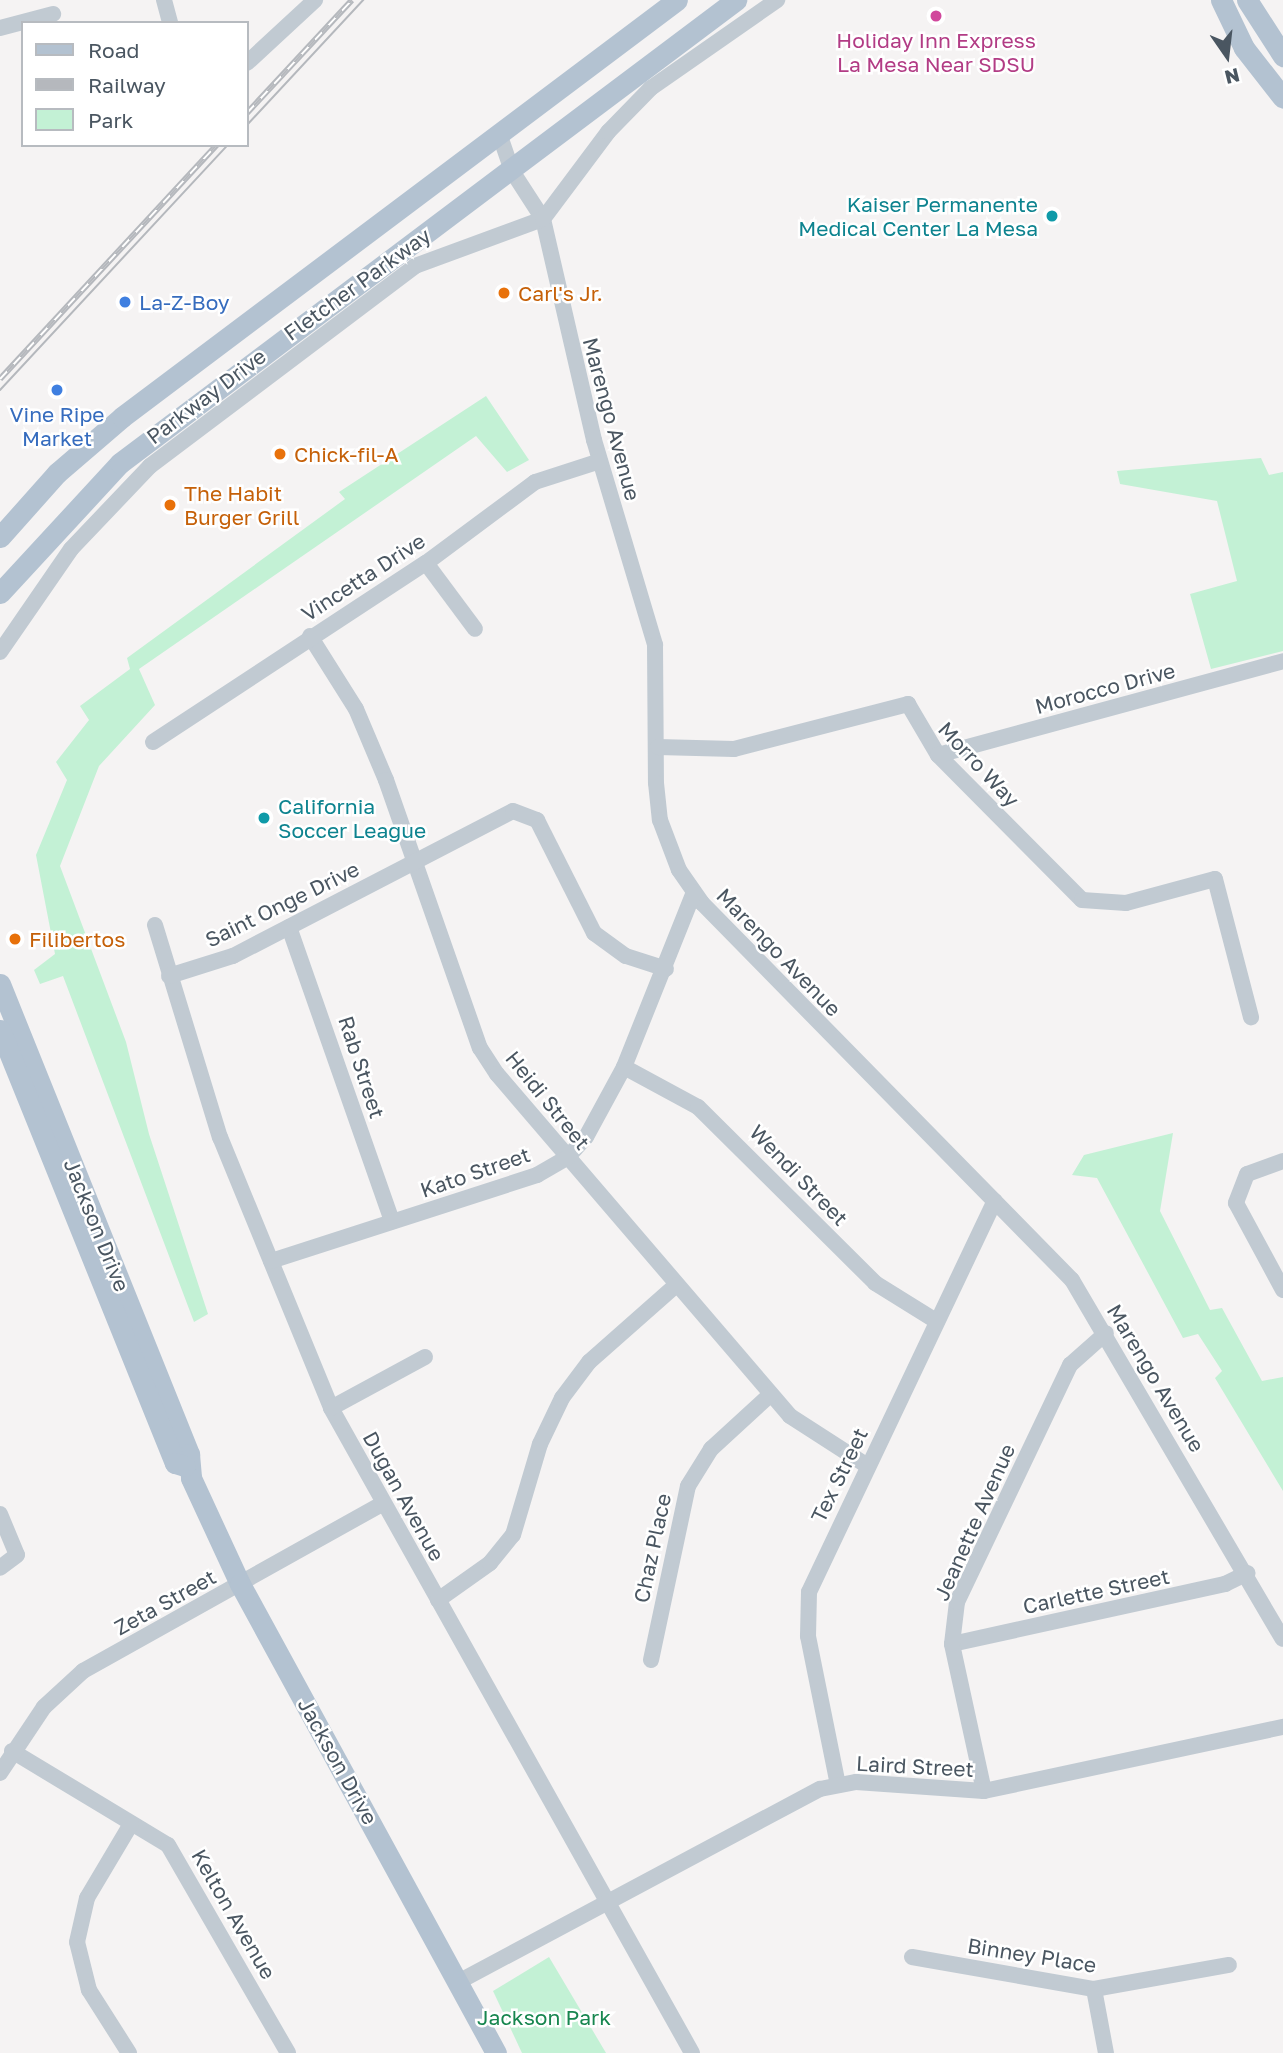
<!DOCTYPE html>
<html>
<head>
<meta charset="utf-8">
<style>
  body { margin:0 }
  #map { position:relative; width:1283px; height:2053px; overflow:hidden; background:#f5f3f3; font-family:"Golos Text",sans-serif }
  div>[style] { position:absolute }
  .green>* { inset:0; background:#c3f1d5 }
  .minor>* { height:16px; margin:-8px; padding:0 8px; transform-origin:8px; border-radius:8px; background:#c1cad2 }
  .major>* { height:21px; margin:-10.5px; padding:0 10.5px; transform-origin:10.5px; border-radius:10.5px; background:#b3c2d1 }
  .tram>* { height:2px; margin:-1px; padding:0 1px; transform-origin:1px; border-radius:1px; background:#b5b8bd }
  .rail>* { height:6px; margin-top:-3px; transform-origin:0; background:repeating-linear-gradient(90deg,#fff 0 10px,#b5b8bd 0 20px); box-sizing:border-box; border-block:2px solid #b5b8bd }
  .dots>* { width:19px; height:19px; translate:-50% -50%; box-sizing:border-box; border:4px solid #fff; border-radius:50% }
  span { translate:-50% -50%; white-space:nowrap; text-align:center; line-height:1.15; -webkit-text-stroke:5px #fff; paint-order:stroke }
  .hotel-label { font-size:21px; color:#b23c85 }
  .culture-label { font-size:21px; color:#0d838f }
  .right { translate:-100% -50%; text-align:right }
  .left { translate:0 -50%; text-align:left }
  .street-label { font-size:21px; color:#4a5661 }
  .food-label { font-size:21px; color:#c56008 }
  .shop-label { font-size:21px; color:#366cbe }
  .park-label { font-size:21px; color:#17864f }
  .legend { position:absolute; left:21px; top:21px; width:228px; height:126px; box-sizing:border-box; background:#fff; border:2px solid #b7bbc0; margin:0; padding:9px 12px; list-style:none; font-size:21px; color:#4a5661 }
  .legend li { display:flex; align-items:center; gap:14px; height:35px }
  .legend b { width:35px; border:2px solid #b7bbc0 }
  .north { position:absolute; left:1192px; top:21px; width:70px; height:70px; -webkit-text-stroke:5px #fff; paint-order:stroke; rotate:166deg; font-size:19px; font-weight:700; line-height:28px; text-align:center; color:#4a5661 }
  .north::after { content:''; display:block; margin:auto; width:24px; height:32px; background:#4a5661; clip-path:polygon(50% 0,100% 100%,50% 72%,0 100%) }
</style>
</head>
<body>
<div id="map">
  <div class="green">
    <i style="clip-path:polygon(486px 396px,529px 460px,507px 472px,476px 436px,139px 669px,155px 705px,99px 766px,60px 866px,126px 1042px,149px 1134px,208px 1314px,194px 1322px,63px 976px,40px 984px,34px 970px,55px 954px,36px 855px,67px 780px,56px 762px,89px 720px,80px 706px,130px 669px,127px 658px,345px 499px,339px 492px)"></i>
    <i style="clip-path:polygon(1261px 458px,1269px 475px,1283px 472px,1283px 651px,1211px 669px,1190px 594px,1237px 581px,1217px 501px,1120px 484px,1117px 471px)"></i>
    <i style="clip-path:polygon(1173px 1133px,1160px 1211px,1210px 1310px,1222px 1308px,1262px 1381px,1283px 1377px,1283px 1491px,1215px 1378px,1222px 1371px,1198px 1334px,1183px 1338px,1097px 1178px,1072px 1175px,1084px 1155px)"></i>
    <i style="clip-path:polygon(549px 1957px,606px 2053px,522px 2053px,493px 1991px)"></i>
  </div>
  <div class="minor">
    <i style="left:164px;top:0;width:24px;rotate:75deg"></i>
    <i style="left:0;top:28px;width:55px;rotate:-14.8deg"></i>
    <i style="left:247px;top:63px;width:93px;rotate:-42.8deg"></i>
    <i style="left:500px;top:136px;width:37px;rotate:71deg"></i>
    <i style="left:512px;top:171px;width:57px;rotate:57.1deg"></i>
    <i style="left:543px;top:219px;width:227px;rotate:77deg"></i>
    <i style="left:594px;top:440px;width:214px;rotate:73.4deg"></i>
    <i style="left:655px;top:645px;width:138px;rotate:89.6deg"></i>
    <i style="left:656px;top:783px;width:37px;rotate:84deg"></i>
    <i style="left:660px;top:820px;width:53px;rotate:69.2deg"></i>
    <i style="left:679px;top:870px;width:40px;rotate:55.1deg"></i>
    <i style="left:702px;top:903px;width:528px;rotate:45.54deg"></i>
    <i style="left:1072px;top:1280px;width:416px;rotate:59.6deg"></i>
    <i style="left:426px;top:563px;width:82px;rotate:53.4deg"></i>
    <i style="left:310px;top:636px;width:86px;rotate:57.8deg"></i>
    <i style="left:356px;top:709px;width:77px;rotate:67.1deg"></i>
    <i style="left:386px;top:780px;width:284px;rotate:70.7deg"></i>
    <i style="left:480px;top:1048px;width:31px;rotate:57deg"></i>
    <i style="left:497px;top:1074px;width:450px;rotate:49.4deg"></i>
    <i style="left:790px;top:1416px;width:90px;rotate:32.8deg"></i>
    <i style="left:0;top:652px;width:125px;rotate:-55.4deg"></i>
    <i style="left:71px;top:549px;width:115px;rotate:-46.4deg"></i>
    <i style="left:150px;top:466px;width:332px;rotate:-37deg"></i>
    <i style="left:415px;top:266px;width:136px;rotate:-20.2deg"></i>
    <i style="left:543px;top:219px;width:109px;rotate:-53.2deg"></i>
    <i style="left:608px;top:132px;width:62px;rotate:-45.7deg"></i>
    <i style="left:651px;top:88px;width:154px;rotate:-34.9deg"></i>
    <i style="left:153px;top:742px;width:326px;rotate:-33.3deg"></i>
    <i style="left:426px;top:563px;width:136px;rotate:-36.6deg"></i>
    <i style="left:535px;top:482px;width:68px;rotate:-17.9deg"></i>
    <i style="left:658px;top:747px;width:76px;rotate:1.5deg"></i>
    <i style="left:734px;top:749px;width:180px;rotate:-14.5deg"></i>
    <i style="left:908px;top:704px;width:59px;rotate:59.5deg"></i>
    <i style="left:938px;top:755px;width:204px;rotate:45.2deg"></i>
    <i style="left:1082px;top:900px;width:44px;rotate:3.9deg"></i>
    <i style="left:1126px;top:903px;width:92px;rotate:-15.1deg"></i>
    <i style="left:1215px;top:879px;width:143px;rotate:75.4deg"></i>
    <i style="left:938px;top:755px;width:358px;rotate:-15.2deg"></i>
    <i style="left:155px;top:925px;width:222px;rotate:73deg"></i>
    <i style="left:220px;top:1137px;width:293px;rotate:67.7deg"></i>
    <i style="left:331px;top:1408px;width:739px;rotate:60.76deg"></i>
    <i style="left:289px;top:927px;width:312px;rotate:70.7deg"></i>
    <i style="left:169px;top:976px;width:67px;rotate:-17.4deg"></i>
    <i style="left:233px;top:956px;width:315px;rotate:-27.4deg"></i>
    <i style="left:513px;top:811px;width:26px;rotate:21deg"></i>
    <i style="left:537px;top:820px;width:127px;rotate:63.2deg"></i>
    <i style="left:594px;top:933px;width:39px;rotate:36deg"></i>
    <i style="left:626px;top:956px;width:42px;rotate:18deg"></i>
    <i style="left:624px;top:1067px;width:84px;rotate:28.4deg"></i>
    <i style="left:698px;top:1107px;width:250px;rotate:44.8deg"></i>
    <i style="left:875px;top:1283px;width:72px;rotate:31.9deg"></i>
    <i style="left:1283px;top:1161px;width:38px;rotate:160deg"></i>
    <i style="left:1247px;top:1174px;width:31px;rotate:111deg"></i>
    <i style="left:1236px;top:1203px;width:99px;rotate:61.6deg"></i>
    <i style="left:271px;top:1261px;width:280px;rotate:-17.9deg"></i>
    <i style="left:537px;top:1175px;width:34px;rotate:-30deg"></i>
    <i style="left:567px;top:1158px;width:28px;rotate:-48deg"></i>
    <i style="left:586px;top:1137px;width:80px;rotate:-61.5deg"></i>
    <i style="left:624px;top:1067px;width:188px;rotate:-68.2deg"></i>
    <i style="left:331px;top:1408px;width:107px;rotate:-28.5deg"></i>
    <i style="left:0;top:1514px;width:44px;rotate:67.5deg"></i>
    <i style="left:17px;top:1555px;width:21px;rotate:143deg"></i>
    <i style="left:438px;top:1600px;width:64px;rotate:-35.4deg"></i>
    <i style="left:490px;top:1563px;width:36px;rotate:-51deg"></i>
    <i style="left:513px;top:1535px;width:95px;rotate:-73.5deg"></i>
    <i style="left:540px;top:1444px;width:51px;rotate:-64.4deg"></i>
    <i style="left:562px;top:1398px;width:45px;rotate:-53.1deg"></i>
    <i style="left:589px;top:1362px;width:116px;rotate:-41.5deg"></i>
    <i style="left:952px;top:1644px;width:280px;rotate:-12.4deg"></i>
    <i style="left:1225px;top:1584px;width:25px;rotate:-26deg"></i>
    <i style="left:651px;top:1660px;width:178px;rotate:-78deg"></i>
    <i style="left:688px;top:1486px;width:44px;rotate:-58.1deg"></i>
    <i style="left:711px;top:1449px;width:81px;rotate:-42.5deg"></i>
    <i style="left:12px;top:1751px;width:182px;rotate:31.1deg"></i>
    <i style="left:168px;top:1845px;width:240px;rotate:60deg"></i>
    <i style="left:0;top:1773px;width:79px;rotate:-56.3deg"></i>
    <i style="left:44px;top:1707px;width:53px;rotate:-42.7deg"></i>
    <i style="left:83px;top:1671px;width:344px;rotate:-29.2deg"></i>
    <i style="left:838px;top:1785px;width:152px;rotate:-101.4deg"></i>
    <i style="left:808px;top:1636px;width:44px;rotate:-88.7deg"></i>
    <i style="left:809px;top:1592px;width:433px;rotate:-64.6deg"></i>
    <i style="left:984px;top:1791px;width:150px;rotate:-102.3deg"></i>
    <i style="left:952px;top:1644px;width:42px;rotate:-83.2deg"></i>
    <i style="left:957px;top:1602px;width:263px;rotate:-64.5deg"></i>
    <i style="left:1070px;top:1365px;width:48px;rotate:-41.6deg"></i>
    <i style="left:912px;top:1957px;width:185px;rotate:10deg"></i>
    <i style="left:1094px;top:1989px;width:137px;rotate:-10.1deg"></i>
    <i style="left:460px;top:1981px;width:408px;rotate:-28.1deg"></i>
    <i style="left:820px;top:1789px;width:37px;rotate:-11deg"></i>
    <i style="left:856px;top:1782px;width:128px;rotate:4deg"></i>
    <i style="left:984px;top:1791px;width:306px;rotate:-12.1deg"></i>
    <i style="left:1094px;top:1989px;width:65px;rotate:79.4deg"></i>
    <i style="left:129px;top:2053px;width:75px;rotate:-122.4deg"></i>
    <i style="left:89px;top:1990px;width:49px;rotate:-104deg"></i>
    <i style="left:77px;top:1942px;width:45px;rotate:-77.2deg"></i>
    <i style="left:87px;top:1898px;width:86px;rotate:-59.3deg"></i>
  </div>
  <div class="major">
    <i style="left:1221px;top:0;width:53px;rotate:64.4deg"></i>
    <i style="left:1244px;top:48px;width:63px;rotate:52deg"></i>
    <i style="left:1247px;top:0;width:67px;rotate:57.3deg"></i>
    <i style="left:0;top:537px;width:86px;rotate:-48.3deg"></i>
    <i style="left:57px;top:473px;width:86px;rotate:-40.7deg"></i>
    <i style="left:122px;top:417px;width:694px;rotate:-36.92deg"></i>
    <i style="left:0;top:593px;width:177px;rotate:-47.3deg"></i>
    <i style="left:120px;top:463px;width:771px;rotate:-36.93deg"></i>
    <i style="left:0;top:984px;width:507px;rotate:68.09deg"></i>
    <i style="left:189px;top:1454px;width:24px;rotate:85deg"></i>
    <i style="left:191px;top:1478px;width:117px;rotate:65.2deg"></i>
    <i style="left:240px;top:1584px;width:534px;rotate:61.37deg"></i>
    <i style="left:0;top:1030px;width:467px;rotate:68deg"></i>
    <i style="left:175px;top:1463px;width:10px;rotate:17deg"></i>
  </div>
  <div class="tram">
    <i style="left:247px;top:125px;width:171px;rotate:-47.1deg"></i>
    <i style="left:0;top:390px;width:335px;rotate:-47.1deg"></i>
  </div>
  <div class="rail">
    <i style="left:247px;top:113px;width:154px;rotate:-47.1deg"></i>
    <i style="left:0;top:379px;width:319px;rotate:-47.2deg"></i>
  </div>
  <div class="dots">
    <i style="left:936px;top:16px;background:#d1479c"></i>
    <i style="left:1052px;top:216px;background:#0f9aa8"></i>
    <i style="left:504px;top:293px;background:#e8710a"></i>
    <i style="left:125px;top:302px;background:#3f7fe0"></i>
    <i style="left:57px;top:390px;background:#3f7fe0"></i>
    <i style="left:280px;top:454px;background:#e8710a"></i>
    <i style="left:170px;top:505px;background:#e8710a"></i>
    <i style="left:264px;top:818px;background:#0f9aa8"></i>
    <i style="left:15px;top:939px;background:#e8710a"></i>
  </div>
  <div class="hotel-label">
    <span style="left:936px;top:52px">Holiday Inn Express<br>La Mesa Near SDSU</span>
  </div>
  <div class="culture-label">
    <span class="right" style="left:1038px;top:216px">Kaiser Permanente<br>Medical Center La Mesa</span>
    <span class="left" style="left:278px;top:818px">California<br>Soccer League</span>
  </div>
  <div class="street-label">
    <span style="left:357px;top:284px;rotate:-36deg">Fletcher Parkway</span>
    <span style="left:206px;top:396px;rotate:-37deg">Parkway Drive</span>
    <span style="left:612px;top:419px;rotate:75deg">Marengo Avenue</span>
    <span style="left:363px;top:577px;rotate:-33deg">Vincetta Drive</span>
    <span style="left:1105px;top:688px;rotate:-15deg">Morocco Drive</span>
    <span style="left:979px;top:764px;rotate:47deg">Morro Way</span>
    <span style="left:282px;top:904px;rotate:-26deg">Saint Onge Drive</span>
    <span style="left:779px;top:952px;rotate:46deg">Marengo Avenue</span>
    <span style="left:362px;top:1067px;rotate:72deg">Rab Street</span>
    <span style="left:548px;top:1100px;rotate:51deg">Heidi Street</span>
    <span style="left:475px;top:1172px;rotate:-19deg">Kato Street</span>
    <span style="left:799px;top:1175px;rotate:46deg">Wendi Street</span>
    <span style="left:97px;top:1225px;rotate:68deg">Jackson Drive</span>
    <span style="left:1156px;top:1378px;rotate:59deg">Marengo Avenue</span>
    <span style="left:839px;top:1475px;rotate:-64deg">Tex Street</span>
    <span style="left:404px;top:1496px;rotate:61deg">Dugan Avenue</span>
    <span style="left:974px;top:1522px;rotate:-66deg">Jeanette Avenue</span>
    <span style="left:652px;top:1548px;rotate:-78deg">Chaz Place</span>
    <span style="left:1096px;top:1591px;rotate:-12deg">Carlette Street</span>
    <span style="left:165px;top:1602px;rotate:-29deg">Zeta Street</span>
    <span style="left:338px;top:1761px;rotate:61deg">Jackson Drive</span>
    <span style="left:915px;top:1766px;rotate:3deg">Laird Street</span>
    <span style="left:234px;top:1914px;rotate:60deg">Kelton Avenue</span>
    <span style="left:1032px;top:1955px;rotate:9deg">Binney Place</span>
  </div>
  <div class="food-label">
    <span class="left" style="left:518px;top:293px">Carl's Jr.</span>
    <span class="left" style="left:294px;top:454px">Chick-fil-A</span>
    <span class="left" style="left:184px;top:505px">The Habit<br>Burger Grill</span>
    <span class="left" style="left:29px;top:939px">Filibertos</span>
  </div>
  <div class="shop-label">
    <span class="left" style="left:139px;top:302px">La-Z-Boy</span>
    <span style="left:57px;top:426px">Vine Ripe<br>Market</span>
  </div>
  <div class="park-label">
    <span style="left:544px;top:2017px">Jackson Park</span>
  </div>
  <ul class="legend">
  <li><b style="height:9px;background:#b3c2d1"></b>Road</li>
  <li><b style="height:9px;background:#b5b8bd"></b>Railway</li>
  <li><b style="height:19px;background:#c3f1d5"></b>Park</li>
  </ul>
  <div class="north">N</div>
</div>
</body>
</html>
